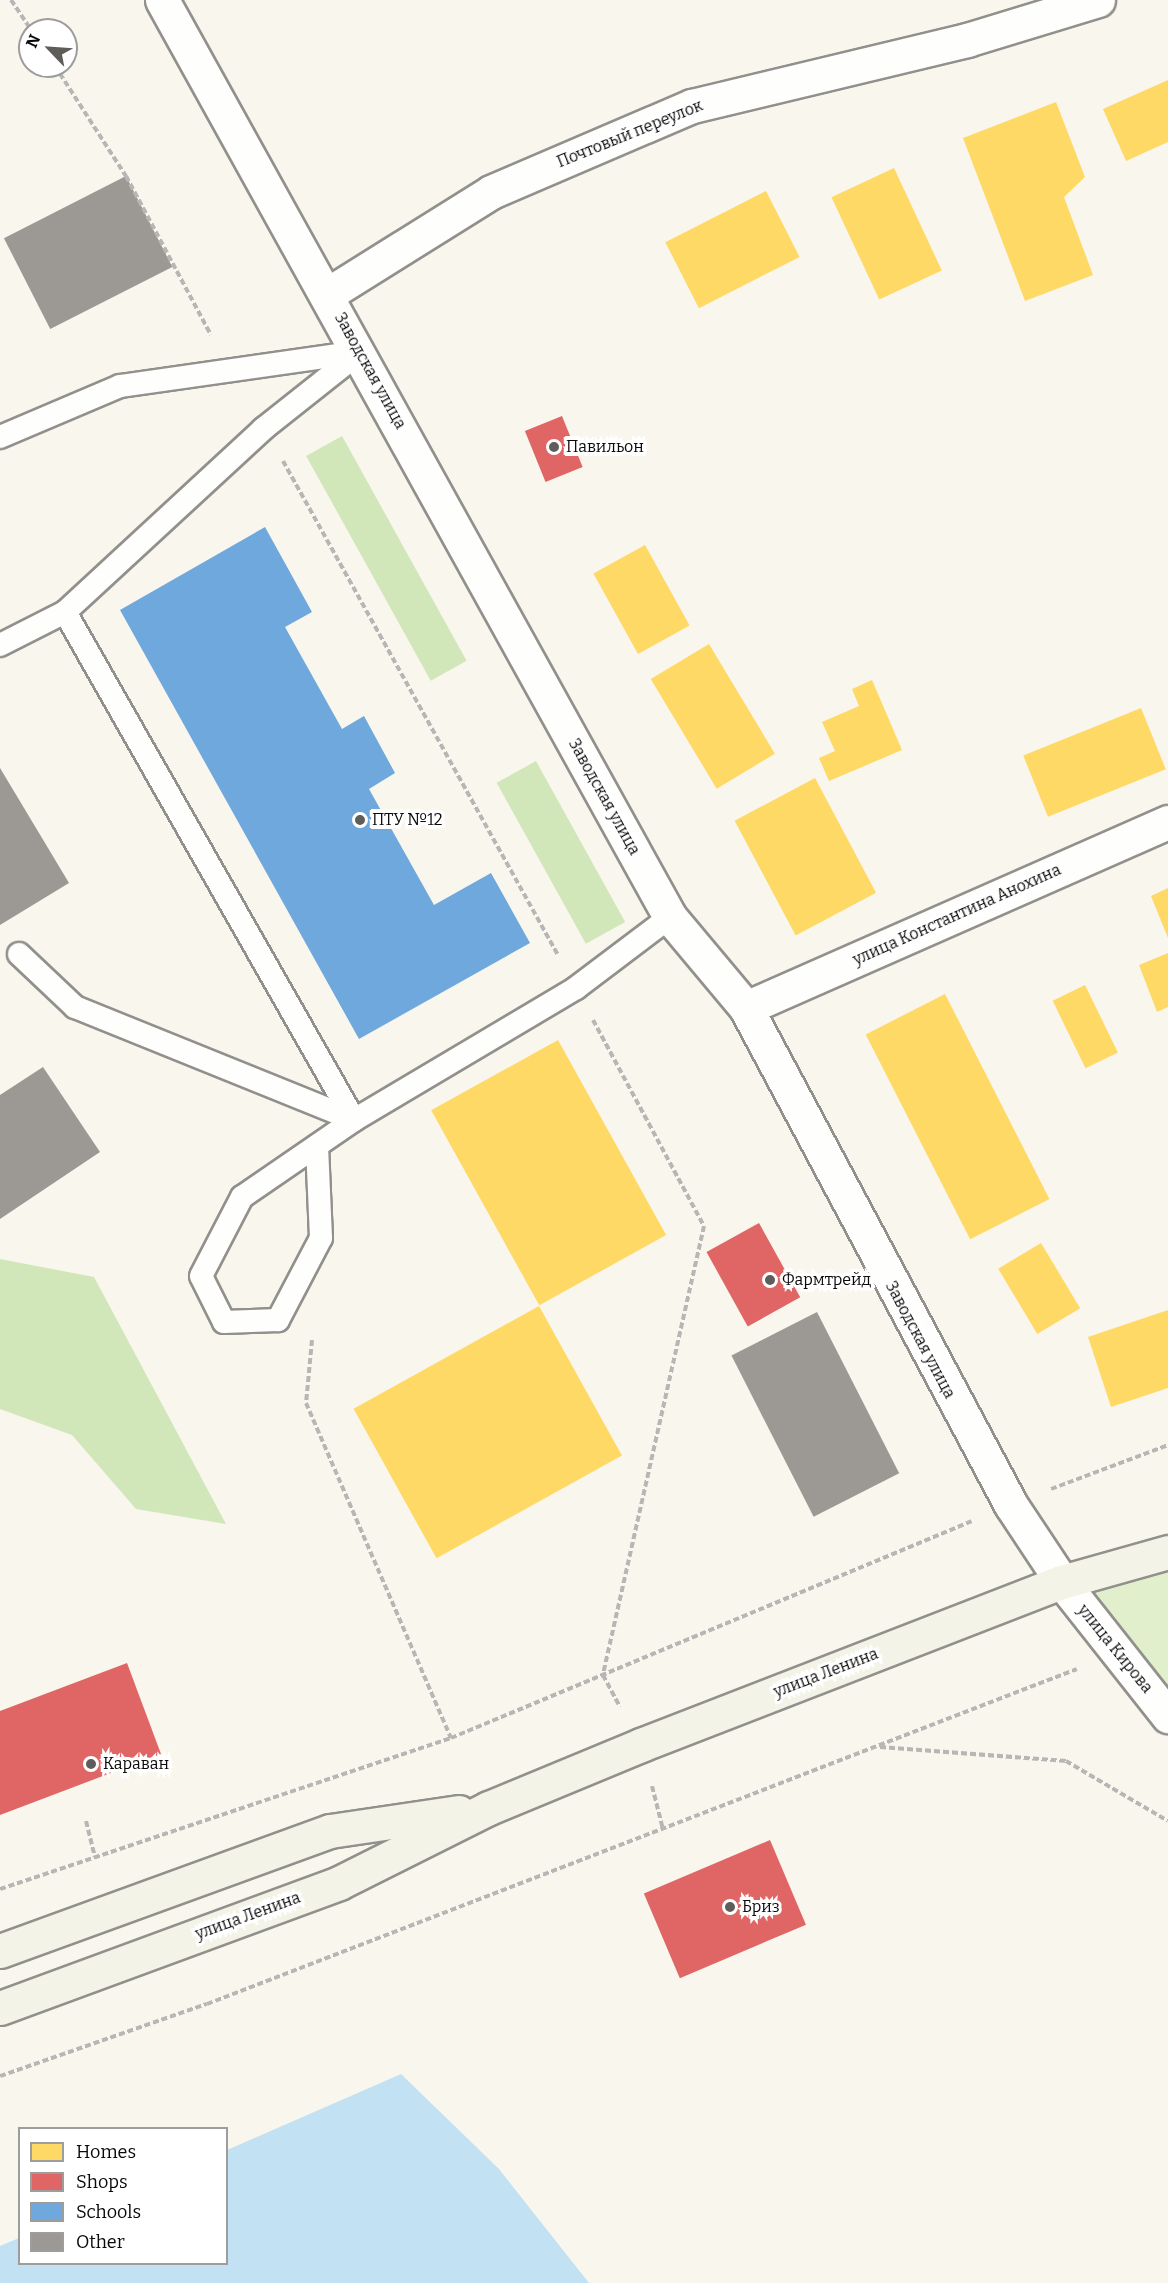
<!DOCTYPE html>
<html>
<head>
<meta charset="utf-8">
<style>
  body { margin:0 }
  #map { position:relative; width:1168px; height:2283px; overflow:hidden; background:#f9f6ed; font-family:Bitter,serif }
  div>[style] { position:absolute }
  .green>* { inset:0; background:#e1efcc }
  .forest>* { inset:0; background:#d1e7ba; transform-origin:0 0 }
  .water>* { inset:0; background:#c2e2f4 }
  .homes>* { inset:0; background:#ffd966; transform-origin:0 0 }
  .shops>* { inset:0; background:#e06666; transform-origin:0 0 }
  .schools>* { inset:0; background:#6fa8dc }
  .building>* { inset:0; background:#9c9893; transform-origin:0 0 }
  .path>* { height:4px; margin-top:-2px; transform-origin:0; background:repeating-linear-gradient(90deg,#b7b6b5 0 6px,transparent 0 9px) }
  .roads { filter:drop-shadow(2px 0 #92908c) drop-shadow(-2px 0 #92908c) drop-shadow(0 2px #92908c) drop-shadow(0 -2px #92908c) }
  .service>* { height:22px; margin:-11px; padding:0 11px; transform-origin:11px; border-radius:11px; background:#fefefc }
  .minor>* { height:33px; margin:-16.5px; padding:0 16.5px; transform-origin:16.5px; border-radius:16.5px; background:#fefefc }
  .secondary>* { height:33px; margin:-16.5px; padding:0 16.5px; transform-origin:16.5px; border-radius:16.5px; background:#f4f3e7 }
  .dots>* { width:16px; height:16px; translate:-50% -50%; box-sizing:border-box; border:3px solid #fff; border-radius:50% }
  span { translate:-50% -50%; white-space:nowrap; text-align:center; line-height:1.15; -webkit-text-stroke:6px #fff; paint-order:stroke }
  .street-label { font-size:16px; color:#0a0a0a }
  .poi-label { font-size:16px; color:#0a0a0a }
  .left { translate:0 -50%; text-align:left }
  .legend { position:absolute; left:18px; top:2127px; width:210px; height:138px; box-sizing:border-box; background:#fff; border:2px solid #9d9d9d; margin:0; padding:8px 10px; list-style:none; font-size:18px; color:#0a0a0a }
  .legend li { display:flex; align-items:center; gap:12px; height:30px }
  .legend b { width:30px; border:2px solid #9d9d9d }
  .north { position:absolute; left:18px; top:18px; width:60px; height:60px; box-sizing:border-box; background:#fff; border:2px solid #9d9d9d; border-radius:50%; rotate:295deg; font-size:16px; font-weight:700; line-height:24px; text-align:center; color:#0a0a0a }
  .north::after { content:''; display:block; margin:auto; width:21px; height:27px; background:#5e5d59; clip-path:polygon(50% 0,100% 100%,50% 72%,0 100%) }
</style>
</head>
<body>
<div id="map">
  <div class="green">
    <i style="clip-path:polygon(1168px 1552px,1168px 1716px,1062px 1583px)"></i>
  </div>
  <div class="forest">
    <i style="left:342px;top:436px;width:257px;height:41px;rotate:61deg"></i>
    <i style="left:536px;top:761px;width:184px;height:45px;rotate:61deg"></i>
    <i style="clip-path:polygon(0 1259px,94px 1277px,226px 1524px,136px 1509px,72px 1435px,0 1409px)"></i>
  </div>
  <div class="water">
    <i style="clip-path:polygon(401px 2074px,499px 2169px,589px 2283px,0 2283px,0 2246px,19px 2238px,20px 2264px,226px 2264px,227px 2150px)"></i>
  </div>
  <div class="homes">
    <i style="clip-path:polygon(1168px 80px,1168px 142px,1126px 161px,1103px 109px)"></i>
    <i style="clip-path:polygon(1056px 102px,1085px 177px,1064px 197px,1093px 275px,1025px 301px,963px 138px)"></i>
    <i style="left:894px;top:168px;width:113px;height:69px;rotate:65deg"></i>
    <i style="left:766px;top:191px;width:74px;height:113px;rotate:63deg"></i>
    <i style="left:645px;top:545px;width:92px;height:59px;rotate:61deg"></i>
    <i style="left:709px;top:644px;width:128px;height:68px;rotate:59deg"></i>
    <i style="clip-path:polygon(872px 680px,902px 750px,829px 781px,819px 758px,835px 751px,822px 722px,859px 706px,852px 689px)"></i>
    <i style="left:1141px;top:708px;width:66px;height:127px;rotate:68deg"></i>
    <i style="left:815px;top:778px;width:130px;height:91px;rotate:62deg"></i>
    <i style="clip-path:polygon(1168px 888px,1168px 938px,1151px 896px)"></i>
    <i style="clip-path:polygon(1168px 953px,1168px 1007px,1157px 1012px,1139px 965px)"></i>
    <i style="left:1085px;top:985px;width:75px;height:36px;rotate:64deg"></i>
    <i style="left:945px;top:994px;width:230px;height:89px;rotate:63deg"></i>
    <i style="left:558px;top:1040px;width:223px;height:145px;rotate:61deg"></i>
    <i style="left:1041px;top:1243px;width:76px;height:50px;rotate:59deg"></i>
    <i style="left:539px;top:1306px;width:171px;height:212px;rotate:61deg"></i>
    <i style="clip-path:polygon(1168px 1310px,1168px 1388px,1111px 1407px,1088px 1337px)"></i>
  </div>
  <div class="shops">
    <i style="left:562px;top:416px;width:55px;height:40px;rotate:68deg"></i>
    <i style="left:759px;top:1223px;width:85px;height:60px;rotate:61deg"></i>
    <i style="clip-path:polygon(127px 1663px,161px 1754px,0 1815px,0 1711px)"></i>
    <i style="left:770px;top:1840px;width:92px;height:137px;rotate:67deg"></i>
  </div>
  <div class="schools">
    <i style="clip-path:polygon(265px 527px,312px 612px,285px 627px,342px 729px,364px 716px,395px 773px,369px 789px,434px 905px,491px 873px,530px 943px,359px 1039px,120px 610px)"></i>
  </div>
  <div class="building">
    <i style="left:126px;top:176px;width:102px;height:137px;rotate:63deg"></i>
    <i style="clip-path:polygon(0 768px,69px 883px,0 925px)"></i>
    <i style="clip-path:polygon(43px 1067px,100px 1152px,0 1219px,0 1095px)"></i>
    <i style="left:817px;top:1312px;width:181px;height:96px;rotate:63deg"></i>
  </div>
  <div class="path">
    <i style="left:11px;top:0;width:36px;rotate:56deg"></i>
    <i style="left:55px;top:66px;width:131px;rotate:57.2deg"></i>
    <i style="left:126px;top:176px;width:180px;rotate:61.9deg"></i>
    <i style="left:283px;top:461px;width:565px;rotate:60.9deg"></i>
    <i style="left:593px;top:1020px;width:234px;rotate:61.7deg"></i>
    <i style="left:704px;top:1226px;width:460px;rotate:102.7deg"></i>
    <i style="left:603px;top:1675px;width:36px;rotate:62deg"></i>
    <i style="left:312px;top:1340px;width:63px;rotate:95.4deg"></i>
    <i style="left:306px;top:1403px;width:365px;rotate:66.6deg"></i>
    <i style="left:1051px;top:1489px;width:125px;rotate:-20.6deg"></i>
    <i style="left:880px;top:1747px;width:187px;rotate:4.3deg"></i>
    <i style="left:1066px;top:1761px;width:118px;rotate:30.5deg"></i>
    <i style="left:652px;top:1786px;width:44px;rotate:75.7deg"></i>
    <i style="left:86px;top:1821px;width:37px;rotate:76deg"></i>
    <i style="left:0;top:1889px;width:476px;rotate:-18.5deg"></i>
    <i style="left:451px;top:1738px;width:564px;rotate:-22.61deg"></i>
    <i style="left:0;top:2076px;width:219px;rotate:-19.2deg"></i>
    <i style="left:207px;top:2004px;width:932px;rotate:-21.06deg"></i>
  </div>
  <div class="roads">
    <div class="service">
      <i style="left:0;top:437px;width:130px;rotate:-23deg"></i>
      <i style="left:120px;top:386px;width:241px;rotate:-8.1deg"></i>
      <i style="left:65px;top:612px;width:584px;rotate:60.36deg"></i>
      <i style="left:0;top:645px;width:73px;rotate:-26.9deg"></i>
      <i style="left:65px;top:612px;width:270px;rotate:-42.7deg"></i>
      <i style="left:263px;top:429px;width:124px;rotate:-38.4deg"></i>
      <i style="left:19px;top:954px;width:77px;rotate:43.4deg"></i>
      <i style="left:75px;top:1007px;width:301px;rotate:22deg"></i>
      <i style="left:317px;top:1146px;width:92px;rotate:87.5deg"></i>
      <i style="left:321px;top:1238px;width:93px;rotate:117.7deg"></i>
      <i style="left:278px;top:1320px;width:54px;rotate:177.9deg"></i>
      <i style="left:224px;top:1322px;width:51px;rotate:-116.6deg"></i>
      <i style="left:201px;top:1276px;width:89px;rotate:-62.6deg"></i>
      <i style="left:242px;top:1197px;width:136px;rotate:-34.5deg"></i>
      <i style="left:354px;top:1120px;width:258px;rotate:-30.7deg"></i>
      <i style="left:576px;top:988px;width:118px;rotate:-37.1deg"></i>
    </div>
    <div class="minor">
      <i style="left:162px;top:0;width:1048px;rotate:61.01deg"></i>
      <i style="left:670px;top:917px;width:119px;rotate:50.1deg"></i>
      <i style="left:746px;top:1008px;width:563px;rotate:61.93deg"></i>
      <i style="left:1011px;top:1505px;width:92px;rotate:56.5deg"></i>
      <i style="left:1062px;top:1582px;width:171px;rotate:51.7deg"></i>
      <i style="left:328px;top:294px;width:192px;rotate:-32deg"></i>
      <i style="left:491px;top:192px;width:219px;rotate:-23.2deg"></i>
      <i style="left:692px;top:106px;width:283px;rotate:-13.5deg"></i>
      <i style="left:967px;top:40px;width:137px;rotate:-17deg"></i>
      <i style="left:746px;top:1008px;width:461px;rotate:-23.8deg"></i>
    </div>
    <div class="secondary">
      <i style="left:0;top:1951px;width:351px;rotate:-20deg"></i>
      <i style="left:330px;top:1831px;width:130px;rotate:-8.4deg"></i>
      <i style="left:0;top:2008px;width:361px;rotate:-20.2deg"></i>
      <i style="left:339px;top:1883px;width:168px;rotate:-26.6deg"></i>
      <i style="left:489px;top:1808px;width:165px;rotate:-22.5deg"></i>
      <i style="left:641px;top:1745px;width:451px;rotate:-21.2deg"></i>
      <i style="left:1062px;top:1582px;width:110px;rotate:-15.8deg"></i>
    </div>
  </div>
  <div class="dots">
    <i style="left:554px;top:447px;background:#5e5d59"></i>
    <i style="left:360px;top:820px;background:#5e5d59"></i>
    <i style="left:770px;top:1280px;background:#5e5d59"></i>
    <i style="left:91px;top:1764px;background:#5e5d59"></i>
    <i style="left:730px;top:1907px;background:#5e5d59"></i>
  </div>
  <div class="street-label">
    <span style="left:630px;top:134px;rotate:-22deg">Почтовый переулок</span>
    <span style="left:370px;top:371px;rotate:61deg">Заводская улица</span>
    <span style="left:604px;top:797px;rotate:61deg">Заводская улица</span>
    <span style="left:957px;top:915px;rotate:-24deg">улица Константина Анохина</span>
    <span style="left:920px;top:1340px;rotate:62deg">Заводская улица</span>
    <span style="left:1115px;top:1649px;rotate:51deg">улица Кирова</span>
    <span style="left:826px;top:1673px;rotate:-21deg">улица Ленина</span>
    <span style="left:248px;top:1916px;rotate:-20deg">улица Ленина</span>
  </div>
  <div class="poi-label">
    <span class="left" style="left:566px;top:447px">Павильон</span>
    <span class="left" style="left:372px;top:820px">ПТУ №12</span>
    <span class="left" style="left:782px;top:1280px">Фармтрейд</span>
    <span class="left" style="left:103px;top:1764px">Караван</span>
    <span class="left" style="left:742px;top:1907px">Бриз</span>
  </div>
  <ul class="legend">
  <li><b style="height:16px;background:#ffd966"></b>Homes</li>
  <li><b style="height:16px;background:#e06666"></b>Shops</li>
  <li><b style="height:16px;background:#6fa8dc"></b>Schools</li>
  <li><b style="height:16px;background:#9c9893"></b>Other</li>
  </ul>
  <div class="north">N</div>
</div>
</body>
</html>
